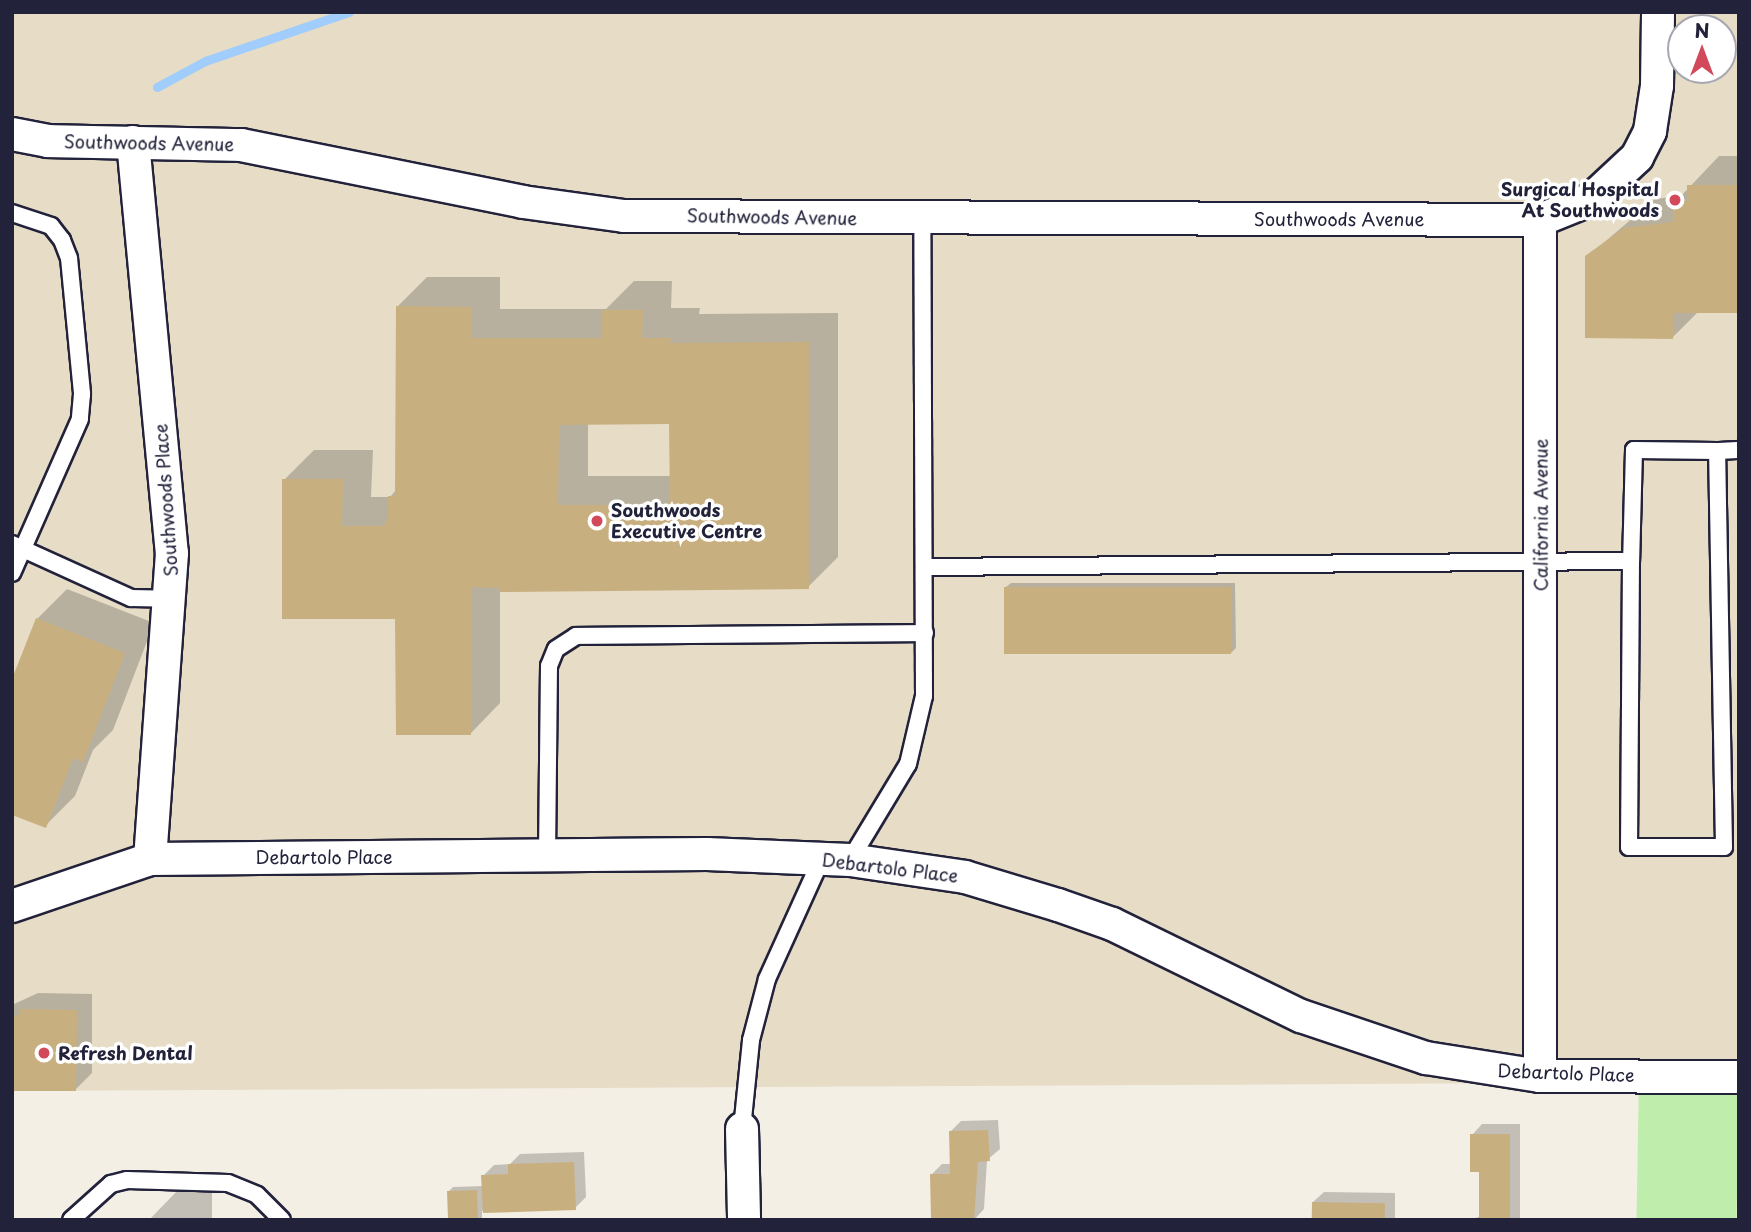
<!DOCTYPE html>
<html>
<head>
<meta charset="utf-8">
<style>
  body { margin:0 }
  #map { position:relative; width:1751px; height:1232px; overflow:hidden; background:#f4efe5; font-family:"Playpen Sans",sans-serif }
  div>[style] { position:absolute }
  .built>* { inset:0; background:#e7dcc6 }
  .green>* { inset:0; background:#bfedab; transform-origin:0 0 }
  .shadow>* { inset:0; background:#0003 }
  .stream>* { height:9px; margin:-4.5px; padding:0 4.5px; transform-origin:4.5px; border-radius:4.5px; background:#a0cdfb }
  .building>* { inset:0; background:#c8af7f; transform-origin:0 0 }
  .roads { filter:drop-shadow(2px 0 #22223b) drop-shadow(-2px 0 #22223b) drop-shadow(0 2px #22223b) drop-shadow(0 -2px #22223b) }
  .service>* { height:16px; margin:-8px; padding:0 8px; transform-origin:8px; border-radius:8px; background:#fff }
  .minor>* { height:32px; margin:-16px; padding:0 16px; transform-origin:16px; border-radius:16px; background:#fff }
  .dots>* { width:19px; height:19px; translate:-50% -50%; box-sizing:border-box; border:4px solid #fff; border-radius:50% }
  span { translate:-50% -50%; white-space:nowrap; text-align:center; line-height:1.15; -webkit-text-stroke:7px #fff; paint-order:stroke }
  .street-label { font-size:18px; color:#22223b }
  .poi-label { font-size:18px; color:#22223b; font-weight:700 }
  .right { translate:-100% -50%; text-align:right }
  .left { translate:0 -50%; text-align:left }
  .frame { position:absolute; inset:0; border:14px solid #22223b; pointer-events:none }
  .north { position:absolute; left:1667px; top:14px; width:70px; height:70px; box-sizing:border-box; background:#fff; border:2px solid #a7a7b1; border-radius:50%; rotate:0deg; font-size:19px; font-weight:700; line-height:28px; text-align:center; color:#22223b }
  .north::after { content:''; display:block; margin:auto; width:24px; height:32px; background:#d1495b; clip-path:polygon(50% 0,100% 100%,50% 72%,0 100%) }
</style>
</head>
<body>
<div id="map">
  <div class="built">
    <i style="clip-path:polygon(evenodd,12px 12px,1739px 12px,1739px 1082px,12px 1091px,12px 12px,1681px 28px,1723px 28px,1723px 70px,1681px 70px,1681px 28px)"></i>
  </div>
  <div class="green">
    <i style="left:1639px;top:1076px;width:100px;height:144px;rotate:1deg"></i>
  </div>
  <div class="shadow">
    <i style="clip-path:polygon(1719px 156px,1739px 156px,1739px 311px,1699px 311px,1673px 337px,1587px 257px,1655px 199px,1681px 196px)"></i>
    <i style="clip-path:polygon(evenodd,427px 277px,500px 277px,500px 309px,606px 309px,634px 281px,672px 281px,671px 308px,700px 308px,699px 314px,838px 313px,838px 557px,808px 587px,500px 590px,500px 703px,471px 733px,396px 617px,284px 480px,314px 450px,373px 450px,371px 497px,390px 497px,397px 489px,397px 307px,427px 277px,588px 423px,671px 423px,672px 476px,588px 476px,588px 423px)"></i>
    <i style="clip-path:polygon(1011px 583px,1235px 583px,1236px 648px,1231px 653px,1006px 587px)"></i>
    <i style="clip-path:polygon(67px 589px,154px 623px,113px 730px,93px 750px,75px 796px,45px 826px,37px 619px)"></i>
    <i style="clip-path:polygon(38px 993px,92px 994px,92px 1073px,76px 1089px,12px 1089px,12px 1005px)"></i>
    <i style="clip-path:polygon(998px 1120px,1000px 1149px,987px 1160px,984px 1209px,974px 1220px,932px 1174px,942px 1164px,951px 1164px,950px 1132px,961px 1121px)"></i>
    <i style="clip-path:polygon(1482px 1124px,1520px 1124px,1520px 1220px,1470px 1220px,1481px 1216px,1481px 1170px,1472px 1135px)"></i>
    <i style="clip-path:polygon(584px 1152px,586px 1197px,575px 1208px,482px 1211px,482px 1220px,449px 1220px,448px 1192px,453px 1187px,483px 1186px,483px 1176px,494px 1165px,510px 1164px,520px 1154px)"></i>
    <i style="clip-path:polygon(212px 1188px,212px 1219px,223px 1220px,149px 1220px,179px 1189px)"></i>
    <i style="clip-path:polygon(1324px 1192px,1395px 1193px,1395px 1220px,1313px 1220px,1313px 1202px)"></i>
  </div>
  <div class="stream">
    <i style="left:157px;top:87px;width:55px;rotate:-28.4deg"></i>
    <i style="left:205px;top:61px;width:152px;rotate:-18.8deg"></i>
  </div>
  <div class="building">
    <i style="clip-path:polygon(1687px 185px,1739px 185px,1739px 313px,1674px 313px,1673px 339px,1585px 338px,1585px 256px,1624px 228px,1673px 222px,1673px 201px,1687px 201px)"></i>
    <i style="clip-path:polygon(evenodd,396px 306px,471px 307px,471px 338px,602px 338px,602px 310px,643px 310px,642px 338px,671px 338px,670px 343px,809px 342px,809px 589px,500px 592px,500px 588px,471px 587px,471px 735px,396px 735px,395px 619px,282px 619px,282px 479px,343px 479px,342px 526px,384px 526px,388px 517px,388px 496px,395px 496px,396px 306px,669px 424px,670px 505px,558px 505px,559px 425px,669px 424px)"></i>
    <i style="left:1004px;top:587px;width:227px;height:67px"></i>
    <i style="clip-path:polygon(36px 618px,125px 653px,83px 762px,73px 758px,46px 828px,12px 815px,12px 679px)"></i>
    <i style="clip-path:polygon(20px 1009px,77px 1010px,76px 1091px,12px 1091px,12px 1015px,20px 1015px)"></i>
    <i style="clip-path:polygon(988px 1130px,990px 1161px,978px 1162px,974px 1220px,931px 1219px,930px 1174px,950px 1174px,949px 1131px)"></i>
    <i style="clip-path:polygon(1470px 1134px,1510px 1134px,1510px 1220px,1479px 1220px,1479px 1172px,1470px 1172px)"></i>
    <i style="clip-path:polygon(574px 1162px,576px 1210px,483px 1213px,481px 1175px,508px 1174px,508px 1164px)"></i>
    <i style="left:477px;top:1190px;width:30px;height:30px;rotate:88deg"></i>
    <i style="left:1312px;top:1202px;width:73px;height:18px;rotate:1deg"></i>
  </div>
  <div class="roads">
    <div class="service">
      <i style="left:12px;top:213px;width:41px;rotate:18.4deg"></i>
      <i style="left:51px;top:226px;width:18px;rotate:52deg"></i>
      <i style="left:62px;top:240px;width:19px;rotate:69deg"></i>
      <i style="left:69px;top:258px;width:137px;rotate:84.5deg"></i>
      <i style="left:82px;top:394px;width:25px;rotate:95deg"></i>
      <i style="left:80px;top:419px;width:168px;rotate:113.8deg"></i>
      <i style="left:1717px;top:451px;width:22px;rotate:-3deg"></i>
      <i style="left:12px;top:544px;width:131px;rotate:24.4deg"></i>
      <i style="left:131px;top:598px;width:39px;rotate:1deg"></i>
      <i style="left:925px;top:567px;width:706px;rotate:-0.49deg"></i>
      <i style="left:1631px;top:561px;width:286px;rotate:90.4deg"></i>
      <i style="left:1629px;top:847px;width:95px"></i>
      <i style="left:1724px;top:847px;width:396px;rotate:-91deg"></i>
      <i style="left:1717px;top:451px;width:83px;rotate:-179.3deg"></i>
      <i style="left:1634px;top:450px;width:111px;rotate:91.5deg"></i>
      <i style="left:547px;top:857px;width:191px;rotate:-89.4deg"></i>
      <i style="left:549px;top:666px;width:18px;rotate:-68deg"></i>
      <i style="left:556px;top:649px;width:24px;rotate:-33deg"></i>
      <i style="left:576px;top:636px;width:349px;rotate:-0.5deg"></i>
      <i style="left:850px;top:860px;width:112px;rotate:-58.9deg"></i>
      <i style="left:908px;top:764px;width:70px;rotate:-76.8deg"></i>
      <i style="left:924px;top:696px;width:477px;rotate:-90.2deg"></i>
      <i style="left:742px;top:1129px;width:89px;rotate:-84.2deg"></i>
      <i style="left:751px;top:1040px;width:63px;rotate:-75.3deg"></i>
      <i style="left:767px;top:979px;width:133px;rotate:-65.6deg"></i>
      <i style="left:71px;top:1220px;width:54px;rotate:-42deg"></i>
      <i style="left:111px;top:1184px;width:16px;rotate:-14deg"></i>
      <i style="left:127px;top:1180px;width:101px;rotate:1.7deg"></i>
      <i style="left:228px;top:1183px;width:31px;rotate:22deg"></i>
      <i style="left:257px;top:1195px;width:35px;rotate:45deg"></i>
    </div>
    <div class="minor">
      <i style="left:12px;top:134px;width:37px;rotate:11deg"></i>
      <i style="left:48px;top:141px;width:193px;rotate:1.2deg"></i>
      <i style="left:241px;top:145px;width:288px;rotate:11.4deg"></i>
      <i style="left:523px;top:202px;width:102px;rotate:7.9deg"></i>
      <i style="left:624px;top:216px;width:916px;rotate:0.25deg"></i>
      <i style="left:1540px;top:220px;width:56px;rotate:-22deg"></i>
      <i style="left:1592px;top:199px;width:62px;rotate:-43deg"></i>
      <i style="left:1637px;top:157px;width:29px;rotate:-63deg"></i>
      <i style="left:1650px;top:131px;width:46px;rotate:-81.2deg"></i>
      <i style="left:1657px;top:86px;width:74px;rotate:-89.2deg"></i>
      <i style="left:133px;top:142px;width:413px;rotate:84.6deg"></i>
      <i style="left:172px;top:553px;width:307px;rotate:94.1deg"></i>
      <i style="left:1540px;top:220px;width:856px;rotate:90deg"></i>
      <i style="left:12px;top:906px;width:146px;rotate:-18.8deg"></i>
      <i style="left:150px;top:859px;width:557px;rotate:-0.51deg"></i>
      <i style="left:707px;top:854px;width:143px;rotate:2.4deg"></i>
      <i style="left:850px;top:860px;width:116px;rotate:8.4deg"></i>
      <i style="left:965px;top:877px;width:97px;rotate:16.8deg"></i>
      <i style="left:1058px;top:905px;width:57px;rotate:19.4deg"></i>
      <i style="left:1112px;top:924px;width:210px;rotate:26deg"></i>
      <i style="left:1301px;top:1016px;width:132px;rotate:18.6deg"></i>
      <i style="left:1426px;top:1058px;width:115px;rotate:9deg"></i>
      <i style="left:1540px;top:1076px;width:199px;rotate:0.3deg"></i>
      <i style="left:742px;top:1129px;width:91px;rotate:88.7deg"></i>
    </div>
  </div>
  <div class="dots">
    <i style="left:1675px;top:200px;background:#d1495b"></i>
    <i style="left:597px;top:521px;background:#d1495b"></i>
    <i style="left:44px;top:1053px;background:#d1495b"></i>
  </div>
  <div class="street-label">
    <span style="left:149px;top:143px;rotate:1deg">Southwoods Avenue</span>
    <span style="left:772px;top:217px;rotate:1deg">Southwoods Avenue</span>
    <span style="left:1339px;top:219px">Southwoods Avenue</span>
    <span style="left:166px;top:500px;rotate:-94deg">Southwoods Place</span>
    <span style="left:1541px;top:515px;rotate:-90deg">California Avenue</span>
    <span style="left:324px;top:857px">Debartolo Place</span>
    <span style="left:890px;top:868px;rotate:7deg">Debartolo Place</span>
    <span style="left:1566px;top:1073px;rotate:2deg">Debartolo Place</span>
  </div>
  <div class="poi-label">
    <span class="right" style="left:1659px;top:200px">Surgical Hospital<br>At Southwoods</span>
    <span class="left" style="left:611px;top:521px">Southwoods<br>Executive Centre</span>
    <span class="left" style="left:58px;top:1053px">Refresh Dental</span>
  </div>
  <div class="frame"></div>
  <div class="north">N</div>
</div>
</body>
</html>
